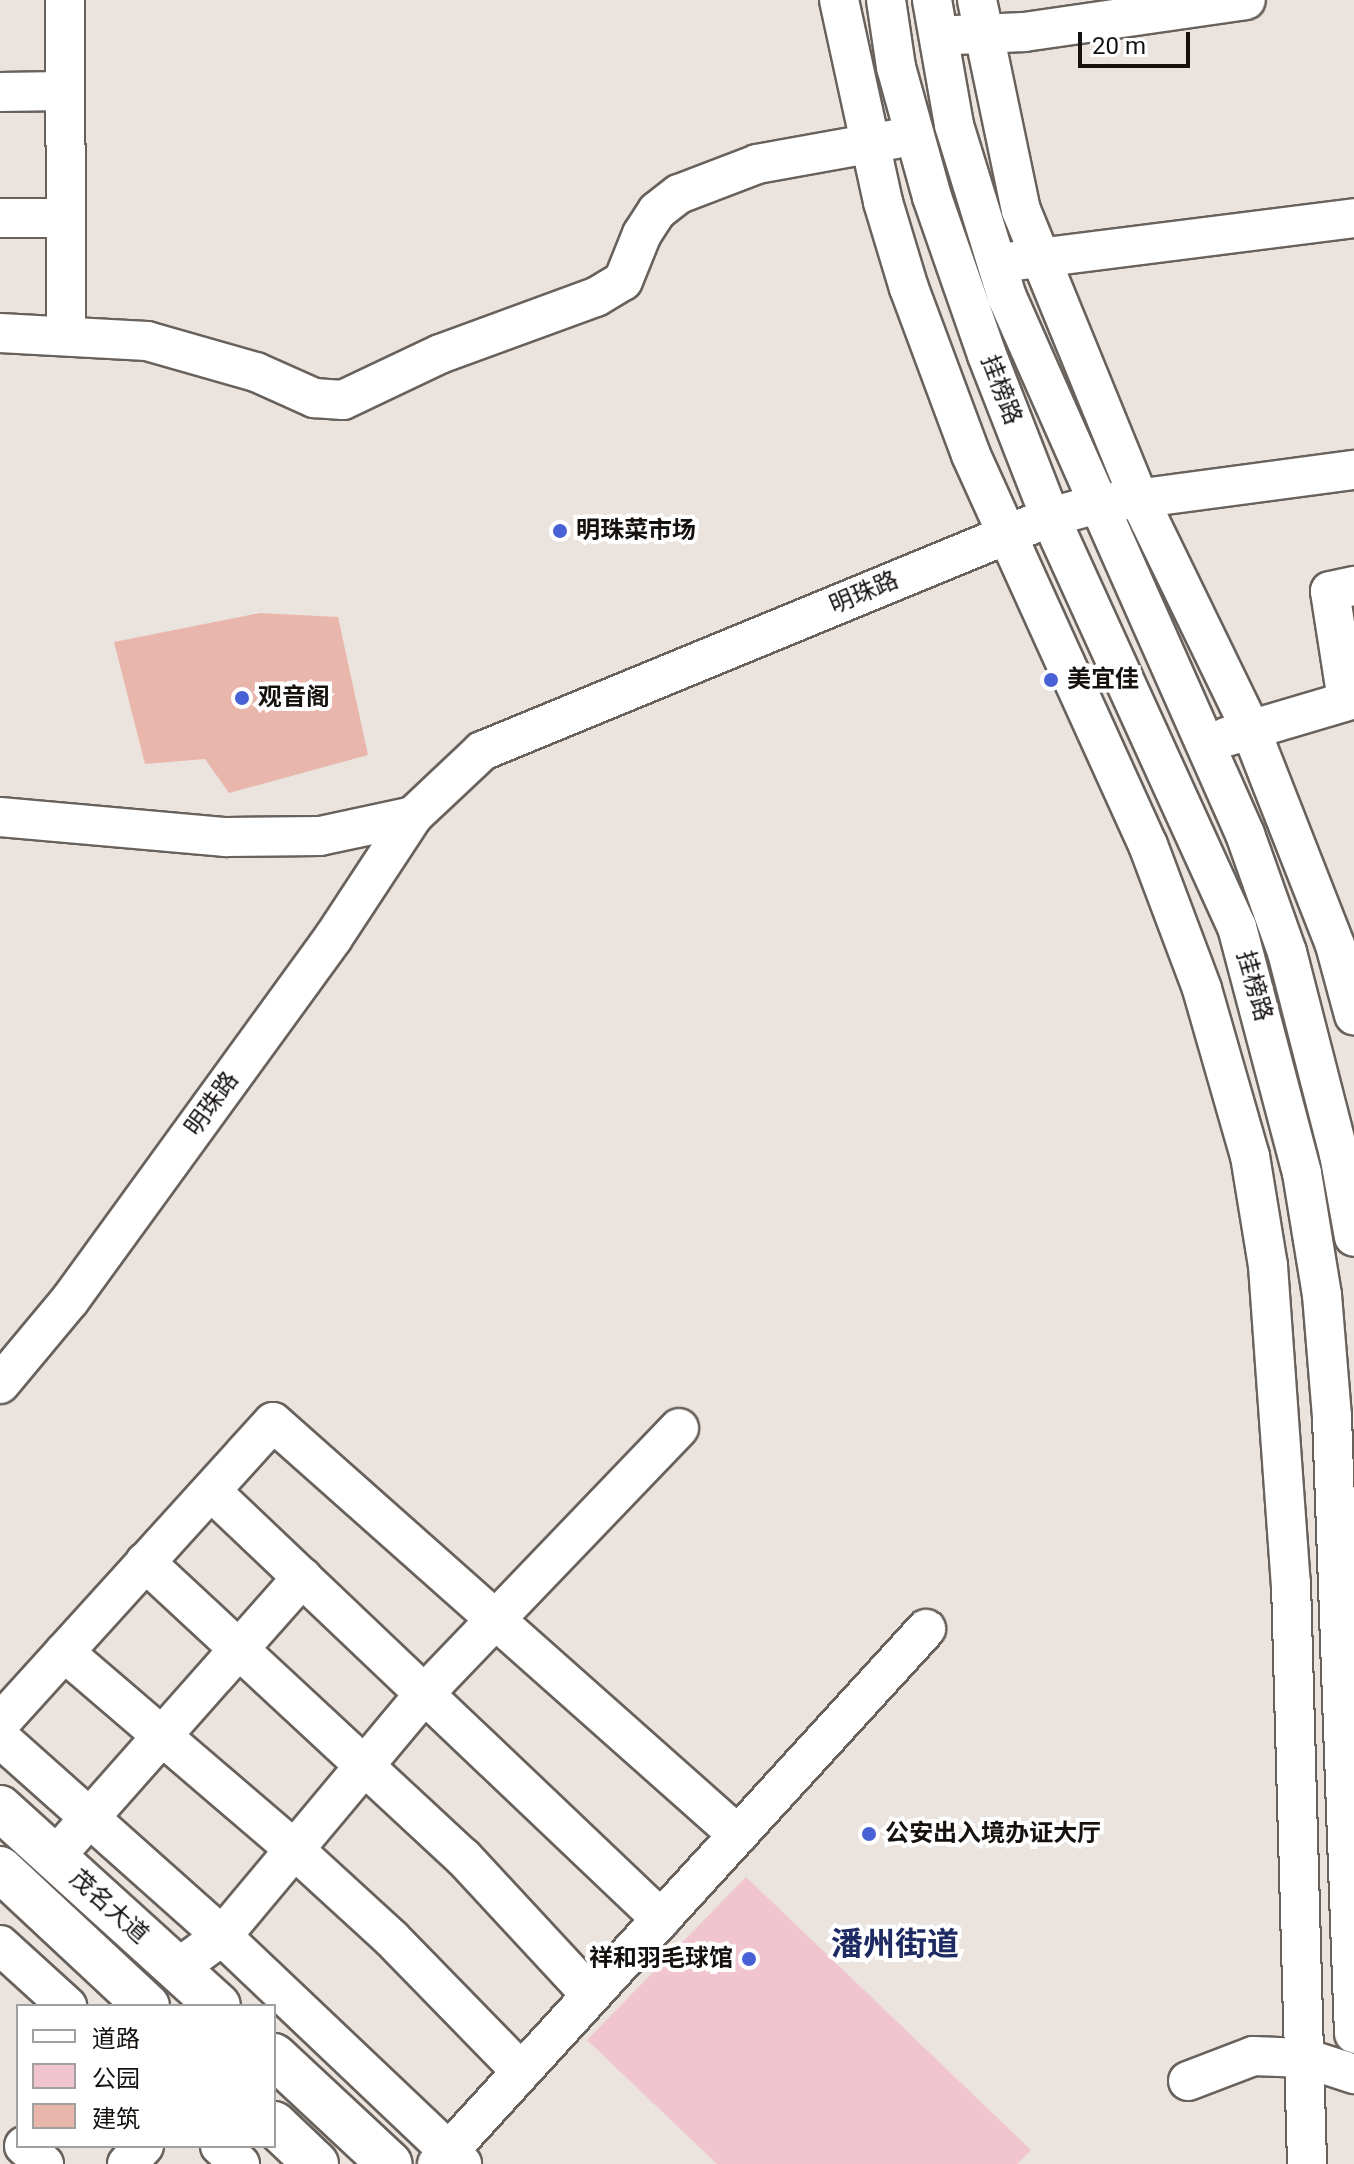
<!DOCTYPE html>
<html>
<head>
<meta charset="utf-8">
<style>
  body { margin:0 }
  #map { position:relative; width:1354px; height:2164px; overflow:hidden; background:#ebe3dd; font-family:Roboto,"Noto Sans SC",sans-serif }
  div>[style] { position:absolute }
  .green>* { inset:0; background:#f0c5d0 }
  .building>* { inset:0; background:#e9b6ac }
  .roads { filter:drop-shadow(2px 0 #68615c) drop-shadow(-2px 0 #68615c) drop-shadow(0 2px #68615c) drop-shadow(0 -2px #68615c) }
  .minor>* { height:38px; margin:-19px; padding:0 19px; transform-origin:19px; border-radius:19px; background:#fff }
  .major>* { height:44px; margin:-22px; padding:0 22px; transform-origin:22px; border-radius:22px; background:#fff }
  .dots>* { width:22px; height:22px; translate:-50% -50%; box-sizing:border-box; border:4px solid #fff; border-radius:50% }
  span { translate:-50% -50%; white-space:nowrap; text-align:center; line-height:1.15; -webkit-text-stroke:8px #fff; paint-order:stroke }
  .street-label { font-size:24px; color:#14110f }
  .poi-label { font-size:24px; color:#14110f; font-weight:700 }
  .left { translate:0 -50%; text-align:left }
  .right { translate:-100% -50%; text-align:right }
  .district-label { font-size:32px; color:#1e2b63; font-weight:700 }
  .legend { position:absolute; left:16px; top:2004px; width:260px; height:144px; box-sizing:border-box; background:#fff; border:2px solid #a1a09f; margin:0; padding:10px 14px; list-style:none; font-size:24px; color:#14110f }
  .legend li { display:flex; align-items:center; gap:16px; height:40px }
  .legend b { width:40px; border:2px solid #a1a09f }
  .scale { position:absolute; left:1078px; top:32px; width:112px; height:36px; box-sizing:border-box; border:4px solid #14110f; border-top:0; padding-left:10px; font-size:24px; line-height:28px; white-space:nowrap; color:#14110f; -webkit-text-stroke:6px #fff; paint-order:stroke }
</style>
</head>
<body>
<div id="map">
  <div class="green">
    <i style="clip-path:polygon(746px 1877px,1031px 2150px,1017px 2164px,717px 2164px,587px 2040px)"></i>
  </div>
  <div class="building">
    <i style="clip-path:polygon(260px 613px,338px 617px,368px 755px,229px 793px,205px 759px,145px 764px,114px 642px)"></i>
  </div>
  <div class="roads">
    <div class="minor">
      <i style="left:65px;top:0;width:335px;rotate:89.8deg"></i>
      <i style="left:839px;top:0;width:207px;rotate:77.7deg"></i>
      <i style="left:883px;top:202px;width:90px;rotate:73.2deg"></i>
      <i style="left:909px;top:288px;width:178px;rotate:69.6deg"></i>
      <i style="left:971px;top:455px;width:428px;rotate:65.6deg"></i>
      <i style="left:1148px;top:845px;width:154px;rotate:69.4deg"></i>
      <i style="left:1202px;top:989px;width:174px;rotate:74deg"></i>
      <i style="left:1250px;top:1156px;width:111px;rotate:80.7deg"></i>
      <i style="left:1268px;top:1266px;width:318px;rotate:85.9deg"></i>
      <i style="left:1291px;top:1583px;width:581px;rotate:88.42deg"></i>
      <i style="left:886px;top:0;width:68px;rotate:81.5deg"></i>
      <i style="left:896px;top:67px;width:135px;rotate:74.5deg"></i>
      <i style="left:932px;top:197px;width:167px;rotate:70.8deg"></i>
      <i style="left:987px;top:355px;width:174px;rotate:68.7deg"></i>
      <i style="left:1050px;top:517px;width:451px;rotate:65.5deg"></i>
      <i style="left:1237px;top:927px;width:254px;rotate:75.2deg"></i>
      <i style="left:1302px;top:1173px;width:124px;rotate:80.7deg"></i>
      <i style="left:1322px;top:1295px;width:122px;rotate:85.3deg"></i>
      <i style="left:1332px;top:1417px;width:617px;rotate:87.96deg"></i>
      <i style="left:932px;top:0;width:127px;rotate:80deg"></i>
      <i style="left:954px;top:125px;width:180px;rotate:72.9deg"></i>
      <i style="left:1007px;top:297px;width:587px;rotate:66.1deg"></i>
      <i style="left:1245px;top:834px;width:125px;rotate:70.4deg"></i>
      <i style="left:1287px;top:952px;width:209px;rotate:75.6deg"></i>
      <i style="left:1339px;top:1154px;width:84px;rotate:79.8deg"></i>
      <i style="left:977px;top:0;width:215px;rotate:78.2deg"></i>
      <i style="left:1021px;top:210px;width:312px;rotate:67.8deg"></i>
      <i style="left:1139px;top:499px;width:254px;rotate:64.1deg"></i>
      <i style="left:1250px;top:728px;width:233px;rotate:68.6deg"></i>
      <i style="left:1335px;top:945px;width:73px;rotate:74.8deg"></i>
      <i style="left:955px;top:35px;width:69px;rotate:-2.5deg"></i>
      <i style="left:1024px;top:32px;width:224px;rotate:-8.2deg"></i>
      <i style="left:0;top:92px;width:65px;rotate:-0.9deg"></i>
      <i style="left:0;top:218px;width:66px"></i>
      <i style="left:1015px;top:261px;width:342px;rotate:-7.2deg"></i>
      <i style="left:0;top:333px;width:147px;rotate:3.1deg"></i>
      <i style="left:147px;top:341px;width:113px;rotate:15.9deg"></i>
      <i style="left:256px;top:372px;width:64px;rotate:24.1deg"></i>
      <i style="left:314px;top:398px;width:29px;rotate:4deg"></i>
      <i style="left:343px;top:400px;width:107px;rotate:-25.4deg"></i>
      <i style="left:440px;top:354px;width:166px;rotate:-20.1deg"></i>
      <i style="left:596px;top:297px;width:31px;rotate:-31deg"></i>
      <i style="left:623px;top:281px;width:51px;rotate:-68deg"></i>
      <i style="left:642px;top:234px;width:27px;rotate:-57deg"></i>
      <i style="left:657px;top:211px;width:28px;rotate:-38deg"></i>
      <i style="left:679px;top:194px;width:84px;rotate:-21deg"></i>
      <i style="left:757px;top:164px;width:141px;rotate:-10.2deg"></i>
      <i style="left:1347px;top:700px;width:110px;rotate:-98.9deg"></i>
      <i style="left:1330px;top:591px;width:25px;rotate:-12deg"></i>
      <i style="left:1226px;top:737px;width:134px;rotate:-16.5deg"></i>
      <i style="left:0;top:817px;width:227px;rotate:5.1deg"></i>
      <i style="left:226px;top:837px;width:94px;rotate:-0.6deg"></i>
      <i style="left:320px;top:836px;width:95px;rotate:-12.1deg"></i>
      <i style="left:0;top:1384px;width:109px;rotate:-50.2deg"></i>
      <i style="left:70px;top:1300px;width:447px;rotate:-54deg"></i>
      <i style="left:333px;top:938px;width:146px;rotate:-56.7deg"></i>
      <i style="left:413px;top:816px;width:95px;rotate:-43.3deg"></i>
      <i style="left:482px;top:751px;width:614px;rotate:-22.39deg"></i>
      <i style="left:1050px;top:517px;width:50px;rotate:-15.2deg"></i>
      <i style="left:1098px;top:504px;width:258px;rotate:-7.6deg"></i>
      <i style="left:212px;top:1492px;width:620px;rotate:43.56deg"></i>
      <i style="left:145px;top:1562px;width:434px;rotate:42.9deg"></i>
      <i style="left:463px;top:1857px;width:188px;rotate:47.2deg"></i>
      <i style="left:64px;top:1652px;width:306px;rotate:40.6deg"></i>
      <i style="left:296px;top:1851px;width:130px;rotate:42.5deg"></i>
      <i style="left:392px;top:1939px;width:185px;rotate:45.7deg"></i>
      <i style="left:0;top:1723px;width:406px;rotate:-47.8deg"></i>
      <i style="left:273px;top:1422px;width:622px;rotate:41.61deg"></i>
      <i style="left:0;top:1738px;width:297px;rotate:41.7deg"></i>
      <i style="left:222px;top:1936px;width:331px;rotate:43.5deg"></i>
      <i style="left:54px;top:1858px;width:375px;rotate:-48.5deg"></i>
      <i style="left:0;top:1945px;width:91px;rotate:42.3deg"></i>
      <i style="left:177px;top:1969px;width:56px;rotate:-36.3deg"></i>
      <i style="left:222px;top:1936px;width:317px;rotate:-50.1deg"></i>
      <i style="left:425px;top:1693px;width:367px;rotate:-46.2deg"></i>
      <i style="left:1188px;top:2081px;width:70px;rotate:-21deg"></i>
      <i style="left:1253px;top:2056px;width:52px;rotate:2.2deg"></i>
      <i style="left:1305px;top:2058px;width:52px;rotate:18.1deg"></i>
      <i style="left:24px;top:2146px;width:27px;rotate:42deg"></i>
      <i style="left:220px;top:2146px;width:27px;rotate:42deg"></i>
      <i style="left:127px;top:2164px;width:25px;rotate:-47deg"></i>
      <i style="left:437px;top:2164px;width:725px;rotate:-47.57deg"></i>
    </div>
    <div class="major">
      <i style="left:0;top:1808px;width:294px;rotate:42.2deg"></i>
      <i style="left:0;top:1869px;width:201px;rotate:43deg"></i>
      <i style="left:274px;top:2056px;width:158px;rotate:43deg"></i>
      <i style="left:274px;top:2124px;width:58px;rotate:43.6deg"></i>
    </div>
  </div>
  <div class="dots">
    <i style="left:560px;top:531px;background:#4861d5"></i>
    <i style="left:1051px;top:680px;background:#4861d5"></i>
    <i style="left:242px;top:698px;background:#4861d5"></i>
    <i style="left:869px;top:1834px;background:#4861d5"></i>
    <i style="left:749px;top:1959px;background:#4861d5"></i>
  </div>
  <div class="street-label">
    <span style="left:1001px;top:390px;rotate:69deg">挂榜路</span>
    <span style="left:864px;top:593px;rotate:-23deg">明珠路</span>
    <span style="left:1254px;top:986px;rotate:74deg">挂榜路</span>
    <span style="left:212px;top:1104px;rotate:-54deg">明珠路</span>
    <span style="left:109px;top:1907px;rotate:42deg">茂名大道</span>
  </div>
  <div class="poi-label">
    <span class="left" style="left:576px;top:531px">明珠菜市场</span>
    <span class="left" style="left:1067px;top:680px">美宜佳</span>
    <span class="left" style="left:258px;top:698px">观音阁</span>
    <span class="left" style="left:885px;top:1834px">公安出入境办证大厅</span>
    <span class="right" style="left:733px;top:1959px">祥和羽毛球馆</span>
  </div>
  <div class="district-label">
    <span style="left:895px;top:1944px">潘州街道</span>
  </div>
  <ul class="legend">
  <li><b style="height:10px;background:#fff"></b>道路</li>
  <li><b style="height:22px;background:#f0c5d0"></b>公园</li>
  <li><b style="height:22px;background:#e9b6ac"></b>建筑</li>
  </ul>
  <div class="scale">20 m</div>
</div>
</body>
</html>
